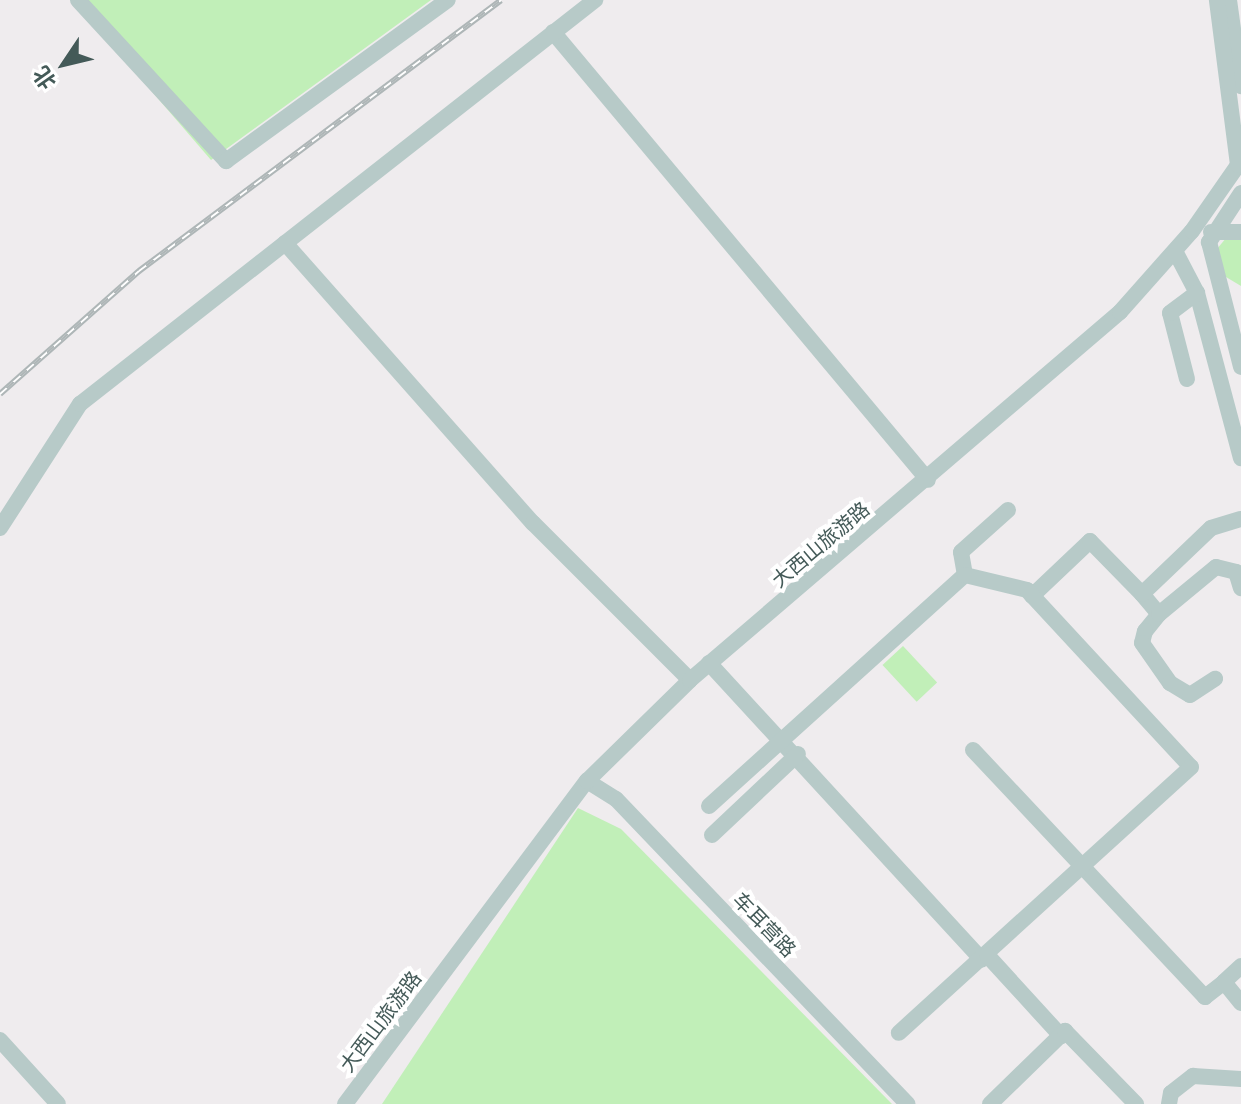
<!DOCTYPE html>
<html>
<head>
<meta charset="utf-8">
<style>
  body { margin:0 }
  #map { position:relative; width:1241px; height:1104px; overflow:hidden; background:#efecee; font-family:Inter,"Noto Sans SC",sans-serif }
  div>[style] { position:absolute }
  .green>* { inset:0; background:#c1efb8; transform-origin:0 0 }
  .minor>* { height:16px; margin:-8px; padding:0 8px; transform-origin:8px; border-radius:8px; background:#b7cac8 }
  .rail>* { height:6px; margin-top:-3px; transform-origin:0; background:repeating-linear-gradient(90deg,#fff 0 9px,#aeb6b7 0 18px); box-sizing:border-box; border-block:2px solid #aeb6b7 }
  span { translate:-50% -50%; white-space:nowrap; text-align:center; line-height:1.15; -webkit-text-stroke:8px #fff; paint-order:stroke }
  .street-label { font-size:20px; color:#445a58 }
  .north { position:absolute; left:24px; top:24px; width:80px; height:80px; -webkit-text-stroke:6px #fff; paint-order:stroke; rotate:235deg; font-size:22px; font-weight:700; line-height:32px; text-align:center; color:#445a58 }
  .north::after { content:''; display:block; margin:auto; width:28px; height:36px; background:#445a58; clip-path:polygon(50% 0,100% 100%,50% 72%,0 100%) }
</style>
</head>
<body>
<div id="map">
  <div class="green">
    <i style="clip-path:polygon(73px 0,431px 0,211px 160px)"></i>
    <i style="clip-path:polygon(1226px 238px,1241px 239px,1241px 286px,1221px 274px,1217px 249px)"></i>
    <i style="left:903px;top:646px;width:50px;height:28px;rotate:47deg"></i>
    <i style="clip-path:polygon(578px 808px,621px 829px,892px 1104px,382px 1104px)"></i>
  </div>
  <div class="minor">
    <i style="left:78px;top:0;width:219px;rotate:47.4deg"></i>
    <i style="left:226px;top:161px;width:274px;rotate:-36deg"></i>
    <i style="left:1229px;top:0;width:87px;rotate:82.1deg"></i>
    <i style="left:553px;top:32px;width:584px;rotate:50.07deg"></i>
    <i style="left:1241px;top:193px;width:59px;rotate:123.1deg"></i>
    <i style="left:1209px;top:242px;width:129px;rotate:75.6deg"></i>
    <i style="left:1211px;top:232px;width:30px"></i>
    <i style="left:285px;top:243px;width:374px;rotate:48.5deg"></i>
    <i style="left:533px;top:523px;width:222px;rotate:45deg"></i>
    <i style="left:1175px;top:251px;width:47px;rotate:62.4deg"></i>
    <i style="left:1197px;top:293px;width:171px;rotate:75.1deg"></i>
    <i style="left:1187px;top:379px;width:68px;rotate:-104.4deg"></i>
    <i style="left:1170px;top:313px;width:34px;rotate:-37deg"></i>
    <i style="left:0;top:528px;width:148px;rotate:-57.2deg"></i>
    <i style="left:80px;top:404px;width:655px;rotate:-38.11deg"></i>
    <i style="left:965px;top:575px;width:23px;rotate:-100deg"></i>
    <i style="left:961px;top:552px;width:63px;rotate:-41.8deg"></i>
    <i style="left:1142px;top:594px;width:26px;rotate:50deg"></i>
    <i style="left:1159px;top:614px;width:22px;rotate:129deg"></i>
    <i style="left:1145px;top:631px;width:12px;rotate:104deg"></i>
    <i style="left:1142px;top:643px;width:49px;rotate:55deg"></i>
    <i style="left:1170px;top:683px;width:23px;rotate:31deg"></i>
    <i style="left:1190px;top:695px;width:30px;rotate:-33deg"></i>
    <i style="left:1032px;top:596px;width:80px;rotate:-43.5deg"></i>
    <i style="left:1090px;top:541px;width:74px;rotate:45.5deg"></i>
    <i style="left:1142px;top:594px;width:95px;rotate:-43.7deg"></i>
    <i style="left:1211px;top:528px;width:31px;rotate:-17deg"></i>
    <i style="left:1159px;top:614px;width:74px;rotate:-39.5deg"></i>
    <i style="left:1216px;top:567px;width:21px;rotate:14deg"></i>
    <i style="left:1236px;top:572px;width:17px;rotate:73deg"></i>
    <i style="left:709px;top:663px;width:403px;rotate:47.4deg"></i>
    <i style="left:973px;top:750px;width:339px;rotate:46.8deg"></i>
    <i style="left:1205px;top:997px;width:24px;rotate:-38deg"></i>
    <i style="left:587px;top:781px;width:34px;rotate:32deg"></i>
    <i style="left:616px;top:799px;width:422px;rotate:46.3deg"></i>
    <i style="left:709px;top:806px;width:345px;rotate:-42.1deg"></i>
    <i style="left:965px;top:575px;width:64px;rotate:13.6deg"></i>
    <i style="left:1027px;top:590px;width:241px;rotate:47.2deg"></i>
    <i style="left:1191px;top:767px;width:395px;rotate:137.7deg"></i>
    <i style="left:712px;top:835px;width:118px;rotate:-43.3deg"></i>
    <i style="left:987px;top:955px;width:110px;rotate:47.6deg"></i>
    <i style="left:1241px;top:966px;width:23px;rotate:137deg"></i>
    <i style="left:1224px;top:982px;width:27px;rotate:51deg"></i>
    <i style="left:0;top:1040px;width:86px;rotate:47.8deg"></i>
    <i style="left:345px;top:1104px;width:404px;rotate:-53.2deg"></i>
    <i style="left:587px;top:781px;width:144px;rotate:-44.4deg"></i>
    <i style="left:690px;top:680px;width:566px;rotate:-40.56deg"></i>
    <i style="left:1120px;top:312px;width:108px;rotate:-48.4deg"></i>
    <i style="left:1192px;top:231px;width:80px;rotate:-55.1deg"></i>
    <i style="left:1238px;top:165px;width:166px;rotate:-97.3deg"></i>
    <i style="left:990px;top:1104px;width:105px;rotate:-44.2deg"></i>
    <i style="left:1065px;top:1031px;width:102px;rotate:45.8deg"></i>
    <i style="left:1169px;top:1104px;width:11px;rotate:-80deg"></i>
    <i style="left:1171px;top:1093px;width:28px;rotate:-38deg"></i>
    <i style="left:1193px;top:1076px;width:48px;rotate:3.6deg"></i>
  </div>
  <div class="rail">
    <i style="left:0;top:394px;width:186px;rotate:-41.5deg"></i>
    <i style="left:139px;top:271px;width:452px;rotate:-36.8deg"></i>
  </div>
  <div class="street-label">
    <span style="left:821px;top:545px;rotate:-40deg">大西山旅游路</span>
    <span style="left:764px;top:925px;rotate:46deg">车耳营路</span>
    <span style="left:381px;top:1022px;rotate:-53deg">大西山旅游路</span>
  </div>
  <div class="north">北</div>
</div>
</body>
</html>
